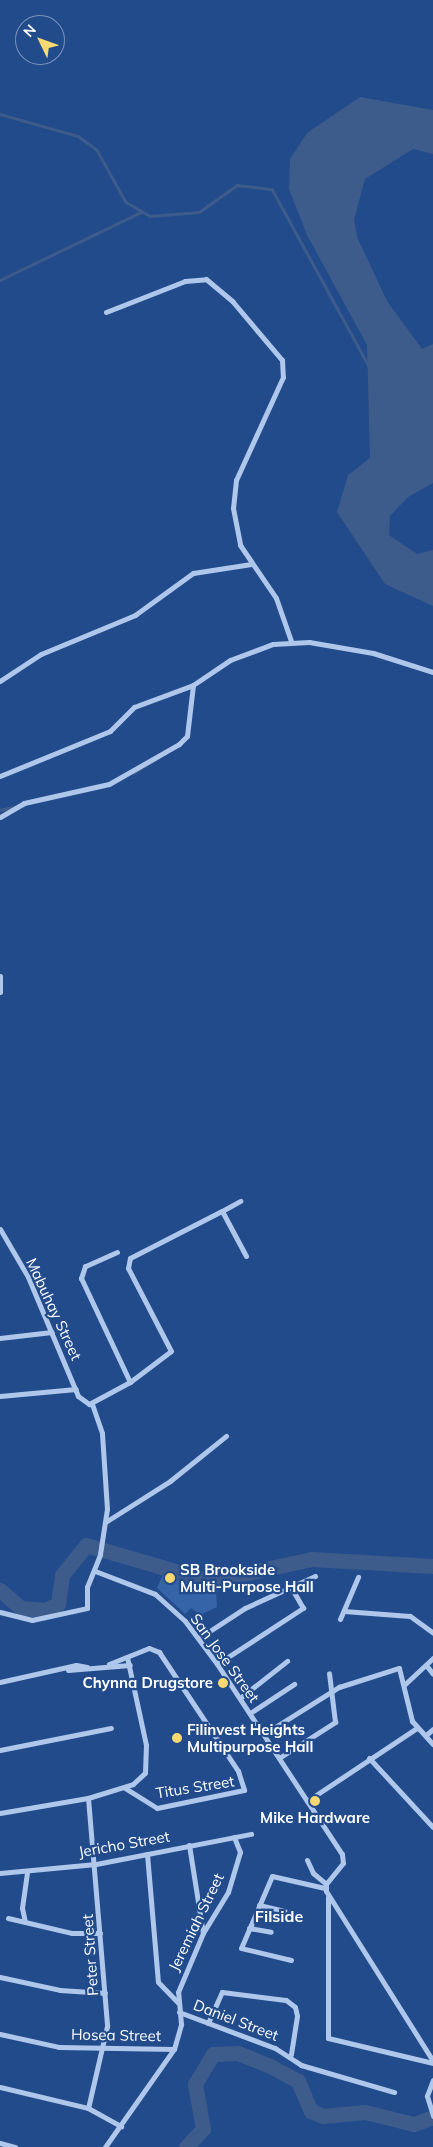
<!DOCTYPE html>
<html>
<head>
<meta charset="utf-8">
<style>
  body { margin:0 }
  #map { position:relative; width:433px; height:2147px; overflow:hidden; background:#224b8c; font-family:Mulish,sans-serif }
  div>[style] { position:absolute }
  .green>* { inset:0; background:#3564a9 }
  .water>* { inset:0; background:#3e5c8b }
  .stream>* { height:2.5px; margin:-1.25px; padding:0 1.25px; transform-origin:1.25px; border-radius:1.25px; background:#3e5c8b }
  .river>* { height:15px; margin:-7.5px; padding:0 7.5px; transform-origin:7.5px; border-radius:7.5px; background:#3e5c8b }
  .minor>* { height:5px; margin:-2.5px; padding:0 2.5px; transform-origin:2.5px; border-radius:2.5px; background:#afc7eb }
  .dots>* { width:14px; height:14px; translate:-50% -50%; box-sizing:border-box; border:2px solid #224b8c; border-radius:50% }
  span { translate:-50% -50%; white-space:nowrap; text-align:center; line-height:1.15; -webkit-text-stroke:4.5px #224b8c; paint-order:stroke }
  .street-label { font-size:15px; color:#fff }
  .poi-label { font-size:15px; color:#fff; font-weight:700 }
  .left { translate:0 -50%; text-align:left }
  .right { translate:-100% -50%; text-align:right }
  .neighbourhood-label { font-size:16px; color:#fff; font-weight:700 }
  .north { position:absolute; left:15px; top:15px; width:50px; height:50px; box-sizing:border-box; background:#224b8c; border:1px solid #7a93ba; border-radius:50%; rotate:312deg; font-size:14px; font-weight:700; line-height:20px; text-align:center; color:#fff }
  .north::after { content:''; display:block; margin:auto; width:18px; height:22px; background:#f7d871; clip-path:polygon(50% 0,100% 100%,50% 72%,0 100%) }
</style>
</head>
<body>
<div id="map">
  <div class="green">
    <i style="clip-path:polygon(165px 1570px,201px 1583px,232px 1578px,234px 1584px,216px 1592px,217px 1607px,200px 1615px,191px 1608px,185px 1614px,157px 1588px)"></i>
  </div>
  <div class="water">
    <i style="clip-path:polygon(360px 97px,433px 110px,433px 154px,413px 149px,365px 179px,354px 220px,357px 237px,387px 301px,422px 349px,433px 344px,433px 483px,408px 497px,390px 516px,389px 535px,417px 554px,433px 550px,433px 606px,385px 584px,337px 512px,348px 475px,370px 458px,367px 345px,307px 235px,289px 189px,290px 159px,307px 133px)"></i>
  </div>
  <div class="stream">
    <i style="left:0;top:114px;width:81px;rotate:15.8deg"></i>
    <i style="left:78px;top:136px;width:24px;rotate:36deg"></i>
    <i style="left:97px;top:150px;width:60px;rotate:60.9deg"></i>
    <i style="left:126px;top:202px;width:28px;rotate:30deg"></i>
    <i style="left:150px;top:216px;width:49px;rotate:-4.7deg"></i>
    <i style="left:199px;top:212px;width:47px;rotate:-35.4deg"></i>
    <i style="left:237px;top:185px;width:35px;rotate:7deg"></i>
    <i style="left:272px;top:189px;width:204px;rotate:61.3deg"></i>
    <i style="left:0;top:280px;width:157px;rotate:-25.7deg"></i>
    <i style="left:133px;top:773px;width:29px;rotate:-31deg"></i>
    <i style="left:0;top:810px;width:13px;rotate:-13deg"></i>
  </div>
  <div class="river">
    <i style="left:0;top:1590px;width:28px;rotate:41deg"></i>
    <i style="left:21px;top:1608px;width:24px;rotate:5deg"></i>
    <i style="left:45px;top:1610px;width:14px;rotate:-25deg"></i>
    <i style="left:58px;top:1604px;width:29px;rotate:-82deg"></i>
    <i style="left:62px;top:1575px;width:38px;rotate:-51deg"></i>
    <i style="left:86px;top:1545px;width:129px;rotate:16.2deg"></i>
    <i style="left:210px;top:1581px;width:104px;rotate:-12.2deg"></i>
    <i style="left:312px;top:1559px;width:121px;rotate:3.3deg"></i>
    <i style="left:186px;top:2147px;width:25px;rotate:-47deg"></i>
    <i style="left:203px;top:2129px;width:46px;rotate:-100.1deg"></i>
    <i style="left:195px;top:2084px;width:35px;rotate:-59deg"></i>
    <i style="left:213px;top:2054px;width:25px;rotate:-2deg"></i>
    <i style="left:238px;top:2053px;width:35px;rotate:22deg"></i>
    <i style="left:270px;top:2066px;width:32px;rotate:28deg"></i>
    <i style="left:298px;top:2081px;width:33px;rotate:67deg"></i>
    <i style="left:311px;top:2111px;width:13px;rotate:23deg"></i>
    <i style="left:323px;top:2116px;width:42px;rotate:-5.4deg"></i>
    <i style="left:365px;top:2112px;width:50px;rotate:13.8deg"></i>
    <i style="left:414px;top:2124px;width:20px;rotate:-20deg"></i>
  </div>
  <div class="minor">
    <i style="left:106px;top:312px;width:85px;rotate:-21.4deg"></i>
    <i style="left:185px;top:281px;width:21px;rotate:-5deg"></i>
    <i style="left:206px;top:279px;width:35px;rotate:40deg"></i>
    <i style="left:233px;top:302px;width:76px;rotate:49.8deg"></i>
    <i style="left:282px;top:360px;width:17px;rotate:87deg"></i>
    <i style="left:283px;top:377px;width:113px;rotate:114.5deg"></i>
    <i style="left:236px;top:480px;width:28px;rotate:96deg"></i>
    <i style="left:233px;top:508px;width:38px;rotate:79deg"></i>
    <i style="left:240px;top:545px;width:64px;rotate:55.8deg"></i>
    <i style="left:276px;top:598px;width:46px;rotate:70.8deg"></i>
    <i style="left:0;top:681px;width:49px;rotate:-33.4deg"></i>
    <i style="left:41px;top:654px;width:102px;rotate:-22.5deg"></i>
    <i style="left:135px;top:615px;width:72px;rotate:-35.9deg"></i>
    <i style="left:193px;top:573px;width:59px;rotate:-8.8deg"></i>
    <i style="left:0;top:776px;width:119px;rotate:-22.2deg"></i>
    <i style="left:110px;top:731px;width:34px;rotate:-45deg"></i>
    <i style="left:134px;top:707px;width:63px;rotate:-20.4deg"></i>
    <i style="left:0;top:817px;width:28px;rotate:-30deg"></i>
    <i style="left:24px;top:803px;width:87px;rotate:-12.6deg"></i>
    <i style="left:109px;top:784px;width:81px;rotate:-29.7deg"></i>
    <i style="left:179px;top:744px;width:11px;rotate:-45deg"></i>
    <i style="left:187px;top:736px;width:51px;rotate:-83.3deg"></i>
    <i style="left:193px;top:685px;width:45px;rotate:-34deg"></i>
    <i style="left:230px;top:660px;width:46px;rotate:-20.4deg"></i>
    <i style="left:273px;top:644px;width:36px;rotate:-3deg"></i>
    <i style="left:309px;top:642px;width:65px;rotate:9.8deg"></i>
    <i style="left:373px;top:653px;width:63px;rotate:17.6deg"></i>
    <i style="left:0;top:976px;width:16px;rotate:90deg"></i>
    <i style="left:222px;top:1211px;width:21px;rotate:-29deg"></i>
    <i style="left:0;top:1229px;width:56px;rotate:59.7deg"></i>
    <i style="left:28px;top:1277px;width:129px;rotate:67.2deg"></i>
    <i style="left:78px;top:1396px;width:14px;rotate:36deg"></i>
    <i style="left:89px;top:1404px;width:47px;rotate:-28.2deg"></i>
    <i style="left:130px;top:1382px;width:51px;rotate:-37.1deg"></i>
    <i style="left:171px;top:1351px;width:93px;rotate:-117.4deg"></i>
    <i style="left:128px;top:1268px;width:10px;rotate:-79deg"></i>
    <i style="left:130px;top:1258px;width:103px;rotate:-27.1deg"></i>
    <i style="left:222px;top:1211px;width:51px;rotate:61.9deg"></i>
    <i style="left:117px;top:1252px;width:35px;rotate:156deg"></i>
    <i style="left:85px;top:1266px;width:13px;rotate:108deg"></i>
    <i style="left:81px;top:1278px;width:115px;rotate:64.8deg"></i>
    <i style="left:0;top:1338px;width:52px;rotate:-6.6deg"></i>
    <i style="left:0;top:1396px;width:76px;rotate:-5.3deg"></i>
    <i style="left:107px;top:1521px;width:75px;rotate:-32.4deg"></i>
    <i style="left:170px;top:1481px;width:72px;rotate:-38.8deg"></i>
    <i style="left:95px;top:1571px;width:64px;rotate:21deg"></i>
    <i style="left:155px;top:1594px;width:40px;rotate:42deg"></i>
    <i style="left:185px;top:1621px;width:54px;rotate:53.3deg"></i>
    <i style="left:217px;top:1664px;width:227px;rotate:56.7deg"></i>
    <i style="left:342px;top:1854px;width:9px;rotate:84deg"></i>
    <i style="left:343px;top:1863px;width:27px;rotate:129deg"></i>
    <i style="left:326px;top:1884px;width:7px;rotate:90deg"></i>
    <i style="left:326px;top:1891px;width:201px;rotate:57.8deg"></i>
    <i style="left:344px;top:1611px;width:66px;rotate:4.3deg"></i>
    <i style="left:410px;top:1616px;width:29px;rotate:36deg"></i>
    <i style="left:0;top:1612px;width:33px;rotate:14deg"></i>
    <i style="left:32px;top:1620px;width:56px;rotate:-12.3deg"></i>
    <i style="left:87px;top:1608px;width:21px;rotate:-90deg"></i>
    <i style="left:87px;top:1587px;width:35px;rotate:-68deg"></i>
    <i style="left:100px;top:1554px;width:46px;rotate:-81.2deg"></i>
    <i style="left:107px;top:1509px;width:76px;rotate:-93.8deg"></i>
    <i style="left:102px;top:1433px;width:31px;rotate:-109deg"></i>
    <i style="left:340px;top:1619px;width:46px;rotate:-66.8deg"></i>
    <i style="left:199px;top:1638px;width:55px;rotate:-33.1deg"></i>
    <i style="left:245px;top:1608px;width:77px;rotate:-24.6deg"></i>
    <i style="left:109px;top:1664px;width:43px;rotate:-21.8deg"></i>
    <i style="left:149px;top:1648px;width:11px;rotate:22deg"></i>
    <i style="left:159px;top:1652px;width:143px;rotate:56.4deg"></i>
    <i style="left:238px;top:1771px;width:20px;rotate:72deg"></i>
    <i style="left:244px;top:1790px;width:89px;rotate:168.3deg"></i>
    <i style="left:157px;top:1808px;width:38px;rotate:-148deg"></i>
    <i style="left:217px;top:1664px;width:103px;rotate:-33.1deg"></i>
    <i style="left:303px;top:1608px;width:24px;rotate:-120deg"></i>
    <i style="left:426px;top:1665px;width:11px;rotate:52deg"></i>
    <i style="left:68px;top:1670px;width:62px;rotate:-4.6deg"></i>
    <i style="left:0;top:1682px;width:78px;rotate:-12.6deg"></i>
    <i style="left:76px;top:1665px;width:11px;rotate:10deg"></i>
    <i style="left:404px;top:1685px;width:40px;rotate:-43deg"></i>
    <i style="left:240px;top:1698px;width:60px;rotate:-38.2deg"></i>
    <i style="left:250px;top:1713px;width:53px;rotate:-33.4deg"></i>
    <i style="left:264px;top:1734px;width:89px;rotate:-32.1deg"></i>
    <i style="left:339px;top:1687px;width:63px;rotate:-17.6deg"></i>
    <i style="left:399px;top:1668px;width:55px;rotate:76.2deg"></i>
    <i style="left:412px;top:1721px;width:31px;rotate:48deg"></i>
    <i style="left:426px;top:1735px;width:9px;rotate:-41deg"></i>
    <i style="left:0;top:1750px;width:113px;rotate:-11.2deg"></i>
    <i style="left:279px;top:1758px;width:67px;rotate:-32.7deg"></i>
    <i style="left:335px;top:1722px;width:49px;rotate:-97deg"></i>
    <i style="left:369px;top:1758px;width:94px;rotate:47.2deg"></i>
    <i style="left:88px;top:1798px;width:229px;rotate:85.2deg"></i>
    <i style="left:107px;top:2026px;width:84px;rotate:103deg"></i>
    <i style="left:307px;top:1801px;width:132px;rotate:-33.6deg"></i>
    <i style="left:0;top:1813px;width:89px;rotate:-9.7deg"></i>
    <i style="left:88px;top:1798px;width:47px;rotate:-17.3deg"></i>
    <i style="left:133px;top:1784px;width:16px;rotate:-43deg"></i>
    <i style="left:145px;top:1773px;width:28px;rotate:-88deg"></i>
    <i style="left:146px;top:1745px;width:90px;rotate:-102.2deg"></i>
    <i style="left:189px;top:1845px;width:89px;rotate:81deg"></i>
    <i style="left:147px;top:1854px;width:128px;rotate:85.1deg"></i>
    <i style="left:158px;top:1982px;width:29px;rotate:46deg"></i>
    <i style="left:307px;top:1860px;width:14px;rotate:65deg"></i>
    <i style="left:313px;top:1873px;width:17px;rotate:40deg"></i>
    <i style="left:0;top:1873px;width:96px;rotate:-5.4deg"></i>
    <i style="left:96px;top:1864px;width:158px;rotate:-11deg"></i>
    <i style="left:328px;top:1897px;width:141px;rotate:90deg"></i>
    <i style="left:328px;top:2038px;width:108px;rotate:13.4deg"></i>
    <i style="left:259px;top:1905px;width:26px;rotate:13deg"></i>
    <i style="left:8px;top:1918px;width:66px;rotate:13.2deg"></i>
    <i style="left:72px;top:1933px;width:28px"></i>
    <i style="left:25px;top:1922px;width:14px;rotate:-102deg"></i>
    <i style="left:22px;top:1908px;width:36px;rotate:-82deg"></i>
    <i style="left:249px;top:1928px;width:22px;rotate:10deg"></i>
    <i style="left:291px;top:1960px;width:51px;rotate:-166.5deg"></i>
    <i style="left:241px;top:1948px;width:78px;rotate:-66.7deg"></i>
    <i style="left:272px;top:1876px;width:54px;rotate:12.8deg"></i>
    <i style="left:0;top:1977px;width:61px;rotate:12.2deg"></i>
    <i style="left:60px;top:1990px;width:45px;rotate:3.8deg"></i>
    <i style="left:179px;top:2012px;width:103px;rotate:20.6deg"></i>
    <i style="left:275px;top:2048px;width:31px;rotate:33deg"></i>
    <i style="left:301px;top:2065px;width:97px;rotate:16.2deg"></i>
    <i style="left:208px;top:2023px;width:34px;rotate:-66deg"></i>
    <i style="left:222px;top:1992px;width:64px;rotate:7.1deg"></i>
    <i style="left:286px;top:2000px;width:11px;rotate:38deg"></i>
    <i style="left:295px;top:2007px;width:9px;rotate:77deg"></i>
    <i style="left:297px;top:2016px;width:39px;rotate:99deg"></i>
    <i style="left:0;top:2034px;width:60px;rotate:12.4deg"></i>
    <i style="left:59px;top:2047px;width:115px;rotate:1deg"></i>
    <i style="left:433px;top:2080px;width:17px;rotate:111deg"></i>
    <i style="left:427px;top:2096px;width:21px;rotate:73deg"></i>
    <i style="left:0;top:2087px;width:90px;rotate:13.4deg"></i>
    <i style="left:88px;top:2108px;width:38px;rotate:29deg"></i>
    <i style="left:0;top:2143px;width:16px;rotate:15deg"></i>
    <i style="left:105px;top:2147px;width:120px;rotate:-54.9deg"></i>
    <i style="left:174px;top:2049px;width:26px;rotate:-74deg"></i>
    <i style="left:181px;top:2024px;width:32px;rotate:-95deg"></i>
    <i style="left:178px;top:1992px;width:64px;rotate:-67deg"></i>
    <i style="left:203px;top:1933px;width:48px;rotate:-58.6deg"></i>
    <i style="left:228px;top:1892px;width:42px;rotate:-73.3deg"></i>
    <i style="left:240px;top:1852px;width:16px;rotate:-112deg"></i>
  </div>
  <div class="dots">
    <i style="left:170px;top:1578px;background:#f7d871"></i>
    <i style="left:223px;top:1683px;background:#f7d871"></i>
    <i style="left:177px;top:1738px;background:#f7d871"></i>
    <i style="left:315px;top:1801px;background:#f7d871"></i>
  </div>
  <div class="street-label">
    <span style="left:54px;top:1309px;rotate:65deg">Mabuhay Street</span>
    <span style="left:225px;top:1658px;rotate:54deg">San Jose Street</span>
    <span style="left:195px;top:1787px;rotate:-9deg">Titus Street</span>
    <span style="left:124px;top:1844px;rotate:-10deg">Jericho Street</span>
    <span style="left:196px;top:1922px;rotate:-64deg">Jeremiah Street</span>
    <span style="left:90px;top:1955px;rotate:-94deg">Peter Street</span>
    <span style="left:236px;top:2020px;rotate:21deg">Daniel Street</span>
    <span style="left:116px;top:2035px;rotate:1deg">Hosea Street</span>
  </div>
  <div class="poi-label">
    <span class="left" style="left:180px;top:1578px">SB Brookside<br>Multi-Purpose Hall</span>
    <span class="right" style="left:213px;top:1683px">Chynna Drugstore</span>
    <span class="left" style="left:187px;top:1738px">Filinvest Heights<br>Multipurpose Hall</span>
    <span style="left:315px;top:1818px">Mike Hardware</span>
  </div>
  <div class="neighbourhood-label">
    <span style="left:279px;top:1916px">Filside</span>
  </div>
  <div class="north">N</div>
</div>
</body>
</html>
